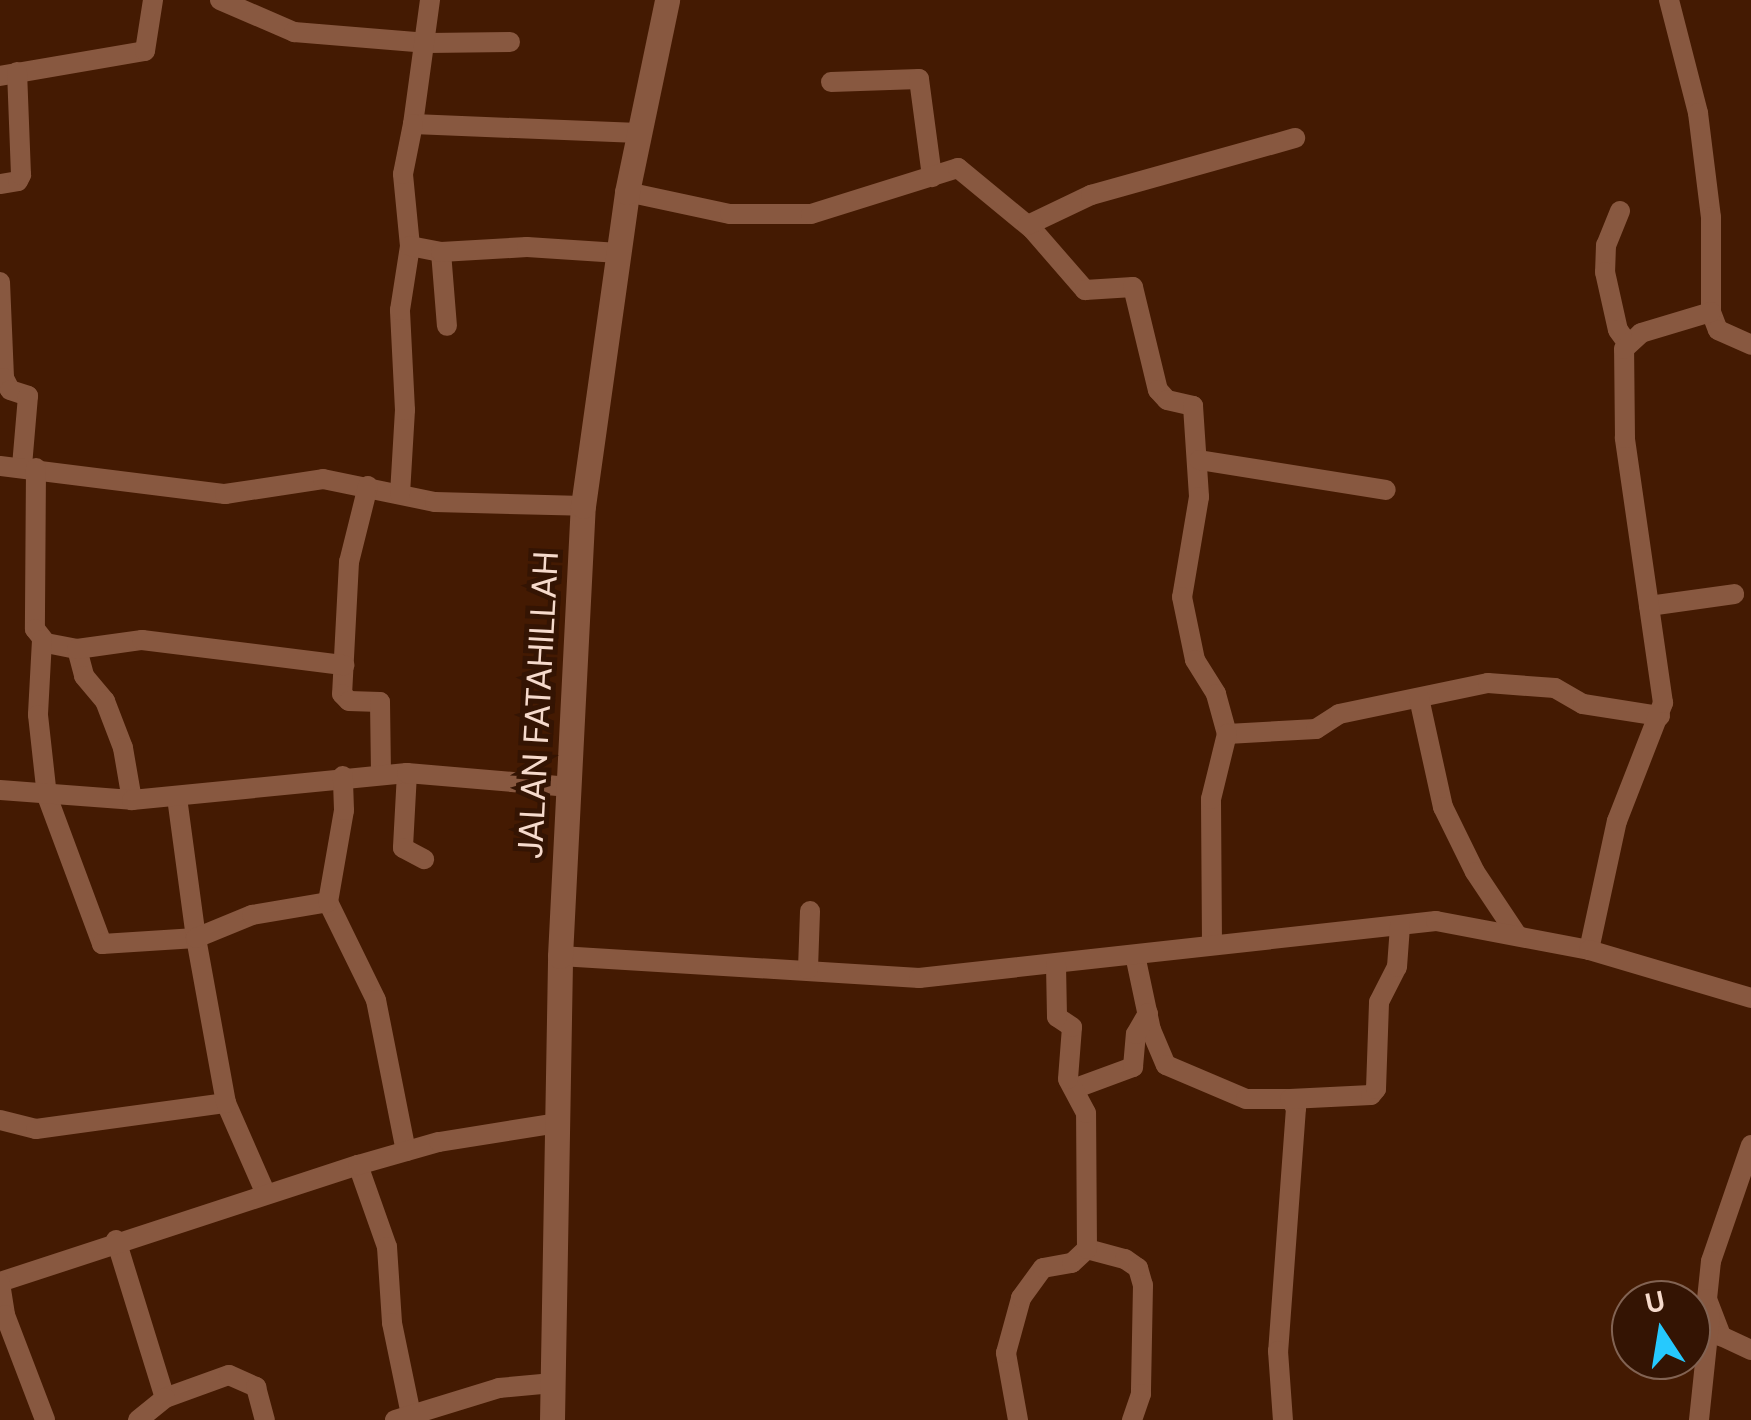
<!DOCTYPE html>
<html>
<head>
<meta charset="utf-8">
<style>
  body { margin:0 }
  #map { position:relative; width:1751px; height:1420px; overflow:hidden; background:#441a02; font-family:"DM Sans",sans-serif }
  div>[style] { position:absolute }
  .minor>* { height:20px; margin:-10px; padding:0 10px; transform-origin:10px; border-radius:10px; background:#885840 }
  .tertiary>* { height:25px; margin:-12.5px; padding:0 12.5px; transform-origin:12.5px; border-radius:12.5px; background:#885840 }
  span { translate:-50% -50%; white-space:nowrap; text-align:center; line-height:1.15; -webkit-text-stroke:10px #341403; paint-order:stroke }
  .street-label { font-size:35px; color:#f6dacc }
  .north { position:absolute; left:1611px; top:1280px; width:100px; height:100px; box-sizing:border-box; background:#341403; border:2px solid #826353; border-radius:50%; rotate:348deg; font-size:28px; font-weight:700; line-height:40px; text-align:center; color:#f6dacc }
  .north::after { content:''; display:block; margin:auto; width:35px; height:45px; background:#26c9fe; clip-path:polygon(50% 0,100% 100%,50% 72%,0 100%) }
</style>
</head>
<body>
<div id="map">
  <div class="minor">
    <i style="left:220px;top:0;width:81px;rotate:23.4deg"></i>
    <i style="left:294px;top:32px;width:134px;rotate:4.7deg"></i>
    <i style="left:428px;top:43px;width:82px;rotate:-0.7deg"></i>
    <i style="left:430px;top:0;width:125px;rotate:97.8deg"></i>
    <i style="left:413px;top:124px;width:226px;rotate:2.3deg"></i>
    <i style="left:1669px;top:0;width:117px;rotate:75.6deg"></i>
    <i style="left:1698px;top:113px;width:105px;rotate:82.9deg"></i>
    <i style="left:1711px;top:217px;width:95px;rotate:90deg"></i>
    <i style="left:1711px;top:312px;width:19px;rotate:69deg"></i>
    <i style="left:1718px;top:330px;width:36px;rotate:24deg"></i>
    <i style="left:0;top:76px;width:147px;rotate:-9.8deg"></i>
    <i style="left:145px;top:51px;width:52px;rotate:-81.1deg"></i>
    <i style="left:831px;top:82px;width:88px;rotate:-2deg"></i>
    <i style="left:919px;top:79px;width:99px;rotate:82.4deg"></i>
    <i style="left:0;top:184px;width:18px;rotate:-9deg"></i>
    <i style="left:18px;top:181px;width:7px;rotate:-63deg"></i>
    <i style="left:21px;top:175px;width:103px;rotate:-92.2deg"></i>
    <i style="left:627px;top:192px;width:105px;rotate:12.1deg"></i>
    <i style="left:730px;top:214px;width:81px"></i>
    <i style="left:811px;top:214px;width:154px;rotate:-17.4deg"></i>
    <i style="left:958px;top:168px;width:96px;rotate:39.5deg"></i>
    <i style="left:1032px;top:229px;width:81px;rotate:49deg"></i>
    <i style="left:1085px;top:290px;width:48px;rotate:-3.6deg"></i>
    <i style="left:1133px;top:287px;width:106px;rotate:76.4deg"></i>
    <i style="left:1158px;top:390px;width:13px;rotate:48deg"></i>
    <i style="left:1167px;top:400px;width:27px;rotate:13deg"></i>
    <i style="left:1193px;top:406px;width:91px;rotate:86.2deg"></i>
    <i style="left:1199px;top:497px;width:101px;rotate:99.6deg"></i>
    <i style="left:1182px;top:597px;width:64px;rotate:78.3deg"></i>
    <i style="left:1195px;top:660px;width:40px;rotate:58deg"></i>
    <i style="left:1216px;top:694px;width:41px;rotate:74.6deg"></i>
    <i style="left:1227px;top:734px;width:89px;rotate:-3.2deg"></i>
    <i style="left:1316px;top:729px;width:27px;rotate:-33deg"></i>
    <i style="left:1339px;top:714px;width:152px;rotate:-11.8deg"></i>
    <i style="left:1488px;top:683px;width:67px;rotate:4.3deg"></i>
    <i style="left:1555px;top:688px;width:32px;rotate:30deg"></i>
    <i style="left:1583px;top:704px;width:78px;rotate:8.9deg"></i>
    <i style="left:1620px;top:211px;width:37px;rotate:112deg"></i>
    <i style="left:1606px;top:245px;width:27px;rotate:92deg"></i>
    <i style="left:1605px;top:272px;width:59px;rotate:77.4deg"></i>
    <i style="left:1618px;top:330px;width:17px;rotate:54deg"></i>
    <i style="left:1028px;top:225px;width:70px;rotate:-25.5deg"></i>
    <i style="left:1091px;top:195px;width:212px;rotate:-15.6deg"></i>
    <i style="left:410px;top:246px;width:72px;rotate:-95.6deg"></i>
    <i style="left:403px;top:174px;width:51px;rotate:-78.7deg"></i>
    <i style="left:441px;top:252px;width:74px;rotate:85.4deg"></i>
    <i style="left:0;top:282px;width:96px;rotate:87.6deg"></i>
    <i style="left:4px;top:378px;width:13px;rotate:63deg"></i>
    <i style="left:10px;top:390px;width:19px;rotate:18deg"></i>
    <i style="left:28px;top:396px;width:70px;rotate:94.9deg"></i>
    <i style="left:1199px;top:460px;width:189px;rotate:9.1deg"></i>
    <i style="left:0;top:466px;width:227px;rotate:7.1deg"></i>
    <i style="left:225px;top:494px;width:99px;rotate:-8.7deg"></i>
    <i style="left:323px;top:479px;width:114px;rotate:11.6deg"></i>
    <i style="left:435px;top:502px;width:148px;rotate:1.5deg"></i>
    <i style="left:36px;top:468px;width:161px;rotate:90.4deg"></i>
    <i style="left:35px;top:629px;width:18px;rotate:52deg"></i>
    <i style="left:46px;top:643px;width:32px;rotate:11deg"></i>
    <i style="left:77px;top:649px;width:28px;rotate:75deg"></i>
    <i style="left:84px;top:676px;width:33px;rotate:50deg"></i>
    <i style="left:105px;top:701px;width:50px;rotate:69deg"></i>
    <i style="left:123px;top:748px;width:53px;rotate:80.2deg"></i>
    <i style="left:368px;top:486px;width:78px;rotate:104deg"></i>
    <i style="left:349px;top:562px;width:132px;rotate:93deg"></i>
    <i style="left:342px;top:694px;width:10px;rotate:45deg"></i>
    <i style="left:349px;top:701px;width:31px;rotate:2deg"></i>
    <i style="left:380px;top:702px;width:72px;rotate:89.2deg"></i>
    <i style="left:400px;top:494px;width:84px;rotate:-86.6deg"></i>
    <i style="left:405px;top:410px;width:100px;rotate:-92.9deg"></i>
    <i style="left:400px;top:310px;width:65px;rotate:-81.1deg"></i>
    <i style="left:410px;top:246px;width:32px;rotate:11deg"></i>
    <i style="left:441px;top:252px;width:86px;rotate:-3.3deg"></i>
    <i style="left:527px;top:247px;width:92px;rotate:3.7deg"></i>
    <i style="left:1649px;top:606px;width:86px;rotate:-8deg"></i>
    <i style="left:42px;top:640px;width:75px;rotate:93.1deg"></i>
    <i style="left:38px;top:715px;width:81px;rotate:83.7deg"></i>
    <i style="left:47px;top:796px;width:158px;rotate:69.6deg"></i>
    <i style="left:102px;top:944px;width:94px;rotate:-3.7deg"></i>
    <i style="left:196px;top:938px;width:142px;rotate:-97.7deg"></i>
    <i style="left:77px;top:649px;width:66px;rotate:-7.9deg"></i>
    <i style="left:142px;top:640px;width:204px;rotate:7.1deg"></i>
    <i style="left:1419px;top:698px;width:112px;rotate:77.6deg"></i>
    <i style="left:1443px;top:807px;width:72px;rotate:63.8deg"></i>
    <i style="left:1475px;top:872px;width:76px;rotate:56.3deg"></i>
    <i style="left:407px;top:773px;width:75px;rotate:93.1deg"></i>
    <i style="left:403px;top:848px;width:24px;rotate:28deg"></i>
    <i style="left:0;top:790px;width:132px;rotate:4.3deg"></i>
    <i style="left:132px;top:800px;width:276px;rotate:-5.6deg"></i>
    <i style="left:407px;top:773px;width:163px;rotate:4.9deg"></i>
    <i style="left:328px;top:902px;width:109px;rotate:63.9deg"></i>
    <i style="left:376px;top:1000px;width:154px;rotate:78.8deg"></i>
    <i style="left:1212px;top:945px;width:146px;rotate:-90.4deg"></i>
    <i style="left:1211px;top:799px;width:67px;rotate:-76.2deg"></i>
    <i style="left:1589px;top:950px;width:132px;rotate:-77.8deg"></i>
    <i style="left:1617px;top:821px;width:127px;rotate:-68.7deg"></i>
    <i style="left:1663px;top:703px;width:268px;rotate:-98.2deg"></i>
    <i style="left:1625px;top:438px;width:89px;rotate:-90.6deg"></i>
    <i style="left:1624px;top:349px;width:23px;rotate:-43deg"></i>
    <i style="left:1641px;top:333px;width:73px;rotate:-16.7deg"></i>
    <i style="left:1135px;top:955px;width:77px;rotate:78deg"></i>
    <i style="left:1151px;top:1030px;width:38px;rotate:67deg"></i>
    <i style="left:1166px;top:1065px;width:87px;rotate:23deg"></i>
    <i style="left:1246px;top:1099px;width:44px"></i>
    <i style="left:1290px;top:1099px;width:11px;rotate:56deg"></i>
    <i style="left:1296px;top:1108px;width:244px;rotate:94.2deg"></i>
    <i style="left:1278px;top:1351px;width:69px;rotate:85.9deg"></i>
    <i style="left:560px;top:956px;width:360px;rotate:3.5deg"></i>
    <i style="left:919px;top:978px;width:520px;rotate:-6.29deg"></i>
    <i style="left:1436px;top:921px;width:156px;rotate:10.7deg"></i>
    <i style="left:1589px;top:950px;width:169px;rotate:16.5deg"></i>
    <i style="left:808px;top:969px;width:58px;rotate:-88deg"></i>
    <i style="left:1076px;top:1088px;width:61px;rotate:-20.2deg"></i>
    <i style="left:1133px;top:1067px;width:33px;rotate:-85deg"></i>
    <i style="left:1136px;top:1034px;width:24px;rotate:-60deg"></i>
    <i style="left:1290px;top:1099px;width:81px;rotate:-2.8deg"></i>
    <i style="left:1371px;top:1095px;width:8px;rotate:-50deg"></i>
    <i style="left:1376px;top:1089px;width:87px;rotate:-88deg"></i>
    <i style="left:1379px;top:1002px;width:39px;rotate:-63deg"></i>
    <i style="left:1397px;top:967px;width:41px;rotate:-85.8deg"></i>
    <i style="left:226px;top:1103px;width:99px;rotate:66.3deg"></i>
    <i style="left:0;top:1120px;width:37px;rotate:14deg"></i>
    <i style="left:36px;top:1129px;width:192px;rotate:-7.8deg"></i>
    <i style="left:226px;top:1103px;width:168px;rotate:-100.3deg"></i>
    <i style="left:196px;top:938px;width:61px;rotate:-22.3deg"></i>
    <i style="left:252px;top:915px;width:77px;rotate:-9.7deg"></i>
    <i style="left:328px;top:902px;width:93px;rotate:-80.1deg"></i>
    <i style="left:344px;top:810px;width:34px;rotate:-92deg"></i>
    <i style="left:1751px;top:1145px;width:123px;rotate:109deg"></i>
    <i style="left:1711px;top:1261px;width:38px;rotate:96deg"></i>
    <i style="left:1707px;top:1299px;width:40px;rotate:69deg"></i>
    <i style="left:1721px;top:1336px;width:33px;rotate:25deg"></i>
    <i style="left:358px;top:1165px;width:87px;rotate:70.5deg"></i>
    <i style="left:387px;top:1247px;width:76px;rotate:86.2deg"></i>
    <i style="left:392px;top:1323px;width:94px;rotate:78.3deg"></i>
    <i style="left:116px;top:1240px;width:165px;rotate:72.8deg"></i>
    <i style="left:165px;top:1398px;width:68px;rotate:-19.8deg"></i>
    <i style="left:229px;top:1375px;width:30px;rotate:24deg"></i>
    <i style="left:256px;top:1387px;width:34px;rotate:75deg"></i>
    <i style="left:1087px;top:1249px;width:39px;rotate:15deg"></i>
    <i style="left:1125px;top:1259px;width:16px;rotate:35deg"></i>
    <i style="left:1138px;top:1268px;width:18px;rotate:74deg"></i>
    <i style="left:1143px;top:1285px;width:109px;rotate:91.1deg"></i>
    <i style="left:1141px;top:1394px;width:28px;rotate:109deg"></i>
    <i style="left:0;top:1282px;width:377px;rotate:-18.1deg"></i>
    <i style="left:358px;top:1165px;width:84px;rotate:-15.9deg"></i>
    <i style="left:439px;top:1142px;width:121px;rotate:-9.1deg"></i>
    <i style="left:0;top:1283px;width:32px;rotate:81deg"></i>
    <i style="left:5px;top:1315px;width:112px;rotate:69.1deg"></i>
    <i style="left:138px;top:1420px;width:35px;rotate:-39deg"></i>
    <i style="left:395px;top:1420px;width:109px;rotate:-17.1deg"></i>
    <i style="left:499px;top:1388px;width:54px;rotate:-5.3deg"></i>
    <i style="left:1018px;top:1420px;width:68px;rotate:-100.2deg"></i>
    <i style="left:1006px;top:1353px;width:57px;rotate:-74.7deg"></i>
    <i style="left:1021px;top:1298px;width:37px;rotate:-54deg"></i>
    <i style="left:1043px;top:1268px;width:29px;rotate:-10deg"></i>
    <i style="left:1072px;top:1263px;width:21px;rotate:-43deg"></i>
    <i style="left:1087px;top:1249px;width:136px;rotate:-90.4deg"></i>
    <i style="left:1086px;top:1113px;width:38px;rotate:-118deg"></i>
    <i style="left:1068px;top:1079px;width:52px;rotate:-85.6deg"></i>
    <i style="left:1072px;top:1027px;width:18px;rotate:-146deg"></i>
    <i style="left:1057px;top:1017px;width:52px;rotate:-91.1deg"></i>
    <i style="left:1699px;top:1420px;width:105px;rotate:-84deg"></i>
  </div>
  <div class="tertiary">
    <i style="left:552px;top:1420px;width:464px;rotate:-89deg"></i>
    <i style="left:560px;top:956px;width:451px;rotate:-87.1deg"></i>
    <i style="left:583px;top:506px;width:317px;rotate:-82deg"></i>
    <i style="left:627px;top:192px;width:196px;rotate:-78.2deg"></i>
  </div>
  <div class="street-label">
    <span style="left:538px;top:705px;rotate:-87deg">JALAN FATAHILLAH</span>
  </div>
  <div class="north">U</div>
</div>
</body>
</html>
